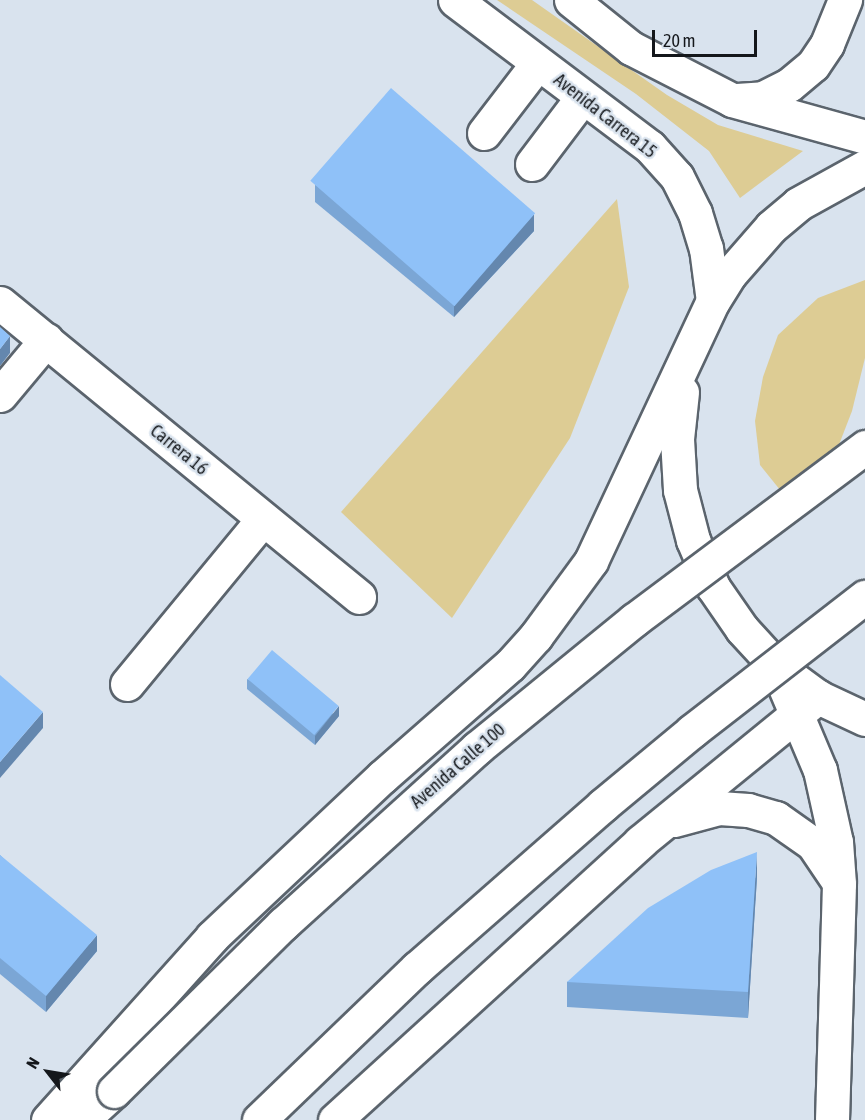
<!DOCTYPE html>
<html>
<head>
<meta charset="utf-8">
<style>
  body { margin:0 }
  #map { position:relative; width:865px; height:1120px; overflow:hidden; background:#d9e3ee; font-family:"Asap Condensed",sans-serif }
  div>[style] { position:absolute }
  .green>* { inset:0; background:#ddcc94 }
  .roads { filter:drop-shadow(2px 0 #5b646d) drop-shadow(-2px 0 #5b646d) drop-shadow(0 2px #5b646d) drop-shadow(0 -2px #5b646d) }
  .minor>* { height:33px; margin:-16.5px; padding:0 16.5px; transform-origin:16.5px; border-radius:16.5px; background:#fff }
  .major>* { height:33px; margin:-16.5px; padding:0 16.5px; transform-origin:16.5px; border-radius:16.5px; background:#fff }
  .bridges { filter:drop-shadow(2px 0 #5b646d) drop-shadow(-2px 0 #5b646d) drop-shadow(0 2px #5b646d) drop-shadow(0 -2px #5b646d) }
  .major-bridge>* { height:33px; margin:-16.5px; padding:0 16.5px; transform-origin:16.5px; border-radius:16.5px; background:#fff }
  .wall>* { inset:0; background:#7ba6d5 }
  .shaded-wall>* { inset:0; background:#6487ae }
  .building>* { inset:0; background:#8fc1f8; transform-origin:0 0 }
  span { translate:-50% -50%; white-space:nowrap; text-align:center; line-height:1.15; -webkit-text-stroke:5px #d9e3ee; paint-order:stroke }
  .street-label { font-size:18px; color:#14171b }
  .north { position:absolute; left:18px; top:1042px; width:60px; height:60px; -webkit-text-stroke:4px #d9e3ee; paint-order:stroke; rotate:301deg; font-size:16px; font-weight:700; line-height:24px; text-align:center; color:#14171b }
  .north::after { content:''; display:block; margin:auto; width:21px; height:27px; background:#14171b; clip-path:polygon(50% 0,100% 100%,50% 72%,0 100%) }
  .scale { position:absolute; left:652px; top:30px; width:105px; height:27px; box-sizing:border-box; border:3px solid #14171b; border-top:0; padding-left:8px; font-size:18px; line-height:21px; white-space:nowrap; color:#14171b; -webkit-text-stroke:4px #d9e3ee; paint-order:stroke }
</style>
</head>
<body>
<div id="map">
  <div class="green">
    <i style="clip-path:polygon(497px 0,532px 0,667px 95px,718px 125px,803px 151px,740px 198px,709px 151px,636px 94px)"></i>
    <i style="clip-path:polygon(617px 199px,629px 287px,570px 438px,452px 618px,341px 512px)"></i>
    <i style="clip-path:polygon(865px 280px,865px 358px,852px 411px,828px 473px,801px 516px,760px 465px,755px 421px,763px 377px,778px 335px,818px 298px)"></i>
  </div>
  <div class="roads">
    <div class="minor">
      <i style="left:484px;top:133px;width:87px;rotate:-52.5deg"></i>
      <i style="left:532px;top:164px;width:83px;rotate:-52.9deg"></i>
      <i style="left:0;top:303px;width:464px;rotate:39.3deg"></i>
      <i style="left:0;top:395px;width:72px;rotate:-50.1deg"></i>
      <i style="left:127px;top:684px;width:214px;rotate:-50.5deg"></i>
    </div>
    <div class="major">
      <i style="left:455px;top:0;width:244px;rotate:37deg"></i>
      <i style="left:650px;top:147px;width:40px;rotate:48deg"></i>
      <i style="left:677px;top:177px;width:40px;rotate:63.4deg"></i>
      <i style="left:695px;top:213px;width:37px;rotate:73deg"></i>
      <i style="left:706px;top:248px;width:53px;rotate:82.5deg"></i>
      <i style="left:571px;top:0;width:77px;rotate:38.7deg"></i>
      <i style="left:631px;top:48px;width:114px;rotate:27.2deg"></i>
      <i style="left:732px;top:100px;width:138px;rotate:15.5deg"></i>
      <i style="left:737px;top:100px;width:26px;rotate:-4deg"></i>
      <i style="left:763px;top:98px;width:29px;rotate:-27deg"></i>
      <i style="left:789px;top:85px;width:31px;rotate:-40deg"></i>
      <i style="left:813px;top:65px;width:25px;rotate:-56deg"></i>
      <i style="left:827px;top:44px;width:48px;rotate:-67.8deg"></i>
      <i style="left:682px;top:392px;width:47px;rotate:96.1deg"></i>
      <i style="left:677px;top:439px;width:51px;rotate:86.6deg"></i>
      <i style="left:680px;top:490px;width:52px;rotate:75.4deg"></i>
      <i style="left:693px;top:540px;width:51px;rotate:66.9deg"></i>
      <i style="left:713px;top:587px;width:51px;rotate:55.4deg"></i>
      <i style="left:742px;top:629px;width:50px;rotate:47.4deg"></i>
      <i style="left:776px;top:666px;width:52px;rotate:36.4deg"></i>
      <i style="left:818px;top:697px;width:52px;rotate:25.1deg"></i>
      <i style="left:776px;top:666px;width:113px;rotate:67.1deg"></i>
      <i style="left:820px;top:770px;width:74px;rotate:77.5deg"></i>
      <i style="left:836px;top:842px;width:42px;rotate:85.9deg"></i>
      <i style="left:839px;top:884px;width:236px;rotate:91.7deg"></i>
      <i style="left:674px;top:820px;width:47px;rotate:-14.9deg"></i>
      <i style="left:719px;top:808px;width:29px;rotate:4deg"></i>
      <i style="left:748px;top:810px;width:29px;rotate:16deg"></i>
      <i style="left:776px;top:818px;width:45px;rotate:35.1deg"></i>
      <i style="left:813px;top:844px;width:45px;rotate:56deg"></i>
      <i style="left:48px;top:1120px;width:246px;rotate:-48.1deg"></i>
      <i style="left:212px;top:937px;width:233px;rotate:-43.3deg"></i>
      <i style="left:382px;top:777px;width:170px;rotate:-41.2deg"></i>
      <i style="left:510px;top:665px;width:39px;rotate:-48deg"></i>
      <i style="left:536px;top:636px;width:93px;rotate:-53.7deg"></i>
      <i style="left:591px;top:561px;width:287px;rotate:-64.9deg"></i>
      <i style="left:713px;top:301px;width:32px;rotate:-58deg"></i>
      <i style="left:730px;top:274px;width:62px;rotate:-48.9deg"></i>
      <i style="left:771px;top:227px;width:35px;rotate:-40deg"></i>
      <i style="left:798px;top:204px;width:77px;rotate:-28.9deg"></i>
      <i style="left:82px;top:1120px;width:43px;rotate:-42.2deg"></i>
      <i style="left:335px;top:1120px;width:413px;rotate:-42.3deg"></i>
      <i style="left:640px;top:842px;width:230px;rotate:-39.2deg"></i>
    </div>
  </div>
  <div class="bridges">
    <div class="major-bridge">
      <i style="left:114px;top:1091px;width:238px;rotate:-44.7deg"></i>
      <i style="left:283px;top:924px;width:262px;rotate:-42.2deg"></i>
      <i style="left:477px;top:748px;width:203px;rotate:-39.2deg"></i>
      <i style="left:634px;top:620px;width:289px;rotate:-36.8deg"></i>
      <i style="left:259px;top:1120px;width:219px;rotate:-43.9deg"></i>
      <i style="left:417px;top:968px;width:247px;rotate:-41.2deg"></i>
      <i style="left:603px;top:805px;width:116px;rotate:-39.7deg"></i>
      <i style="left:692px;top:731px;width:219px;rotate:-37.8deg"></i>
    </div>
  </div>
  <div class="wall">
    <i style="clip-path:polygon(315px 185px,534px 231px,454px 317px,315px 202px)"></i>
    <i style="clip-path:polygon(247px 679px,339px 716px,315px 745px,247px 689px)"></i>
    <i style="clip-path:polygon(0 855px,97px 951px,46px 1012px,0 974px)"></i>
    <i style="clip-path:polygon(757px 877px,748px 1018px,567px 1007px,567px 982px)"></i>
  </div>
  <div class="shaded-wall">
    <i style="clip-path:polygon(534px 214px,534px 231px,454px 317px,454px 300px)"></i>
    <i style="clip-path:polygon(10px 336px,10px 353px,0 366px,0 349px)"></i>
    <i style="clip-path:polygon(339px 706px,339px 716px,315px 745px,315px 736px)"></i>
    <i style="clip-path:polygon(43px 712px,43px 728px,0 778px,0 762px)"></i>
    <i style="clip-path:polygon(757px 852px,757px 877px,748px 1018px,748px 992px)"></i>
    <i style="clip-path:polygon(97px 935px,97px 951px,46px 1012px,46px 996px)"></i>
  </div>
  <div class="building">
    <i style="left:391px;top:88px;width:191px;height:123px;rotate:41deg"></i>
    <i style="clip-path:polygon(0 327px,10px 336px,0 349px)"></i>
    <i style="left:272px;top:650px;width:87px;height:38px;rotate:40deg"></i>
    <i style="clip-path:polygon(0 675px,43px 712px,0 762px)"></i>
    <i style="clip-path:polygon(757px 852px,748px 992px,567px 982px,648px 908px,711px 870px)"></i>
    <i style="clip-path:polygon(0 855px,97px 935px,46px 996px,0 958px)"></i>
  </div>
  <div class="street-label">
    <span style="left:605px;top:116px;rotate:38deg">Avenida Carrera 15</span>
    <span style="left:179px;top:450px;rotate:39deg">Carrera 16</span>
    <span style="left:458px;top:766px;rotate:-41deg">Avenida Calle 100</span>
  </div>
  <div class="north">N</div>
  <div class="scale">20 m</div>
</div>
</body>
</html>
